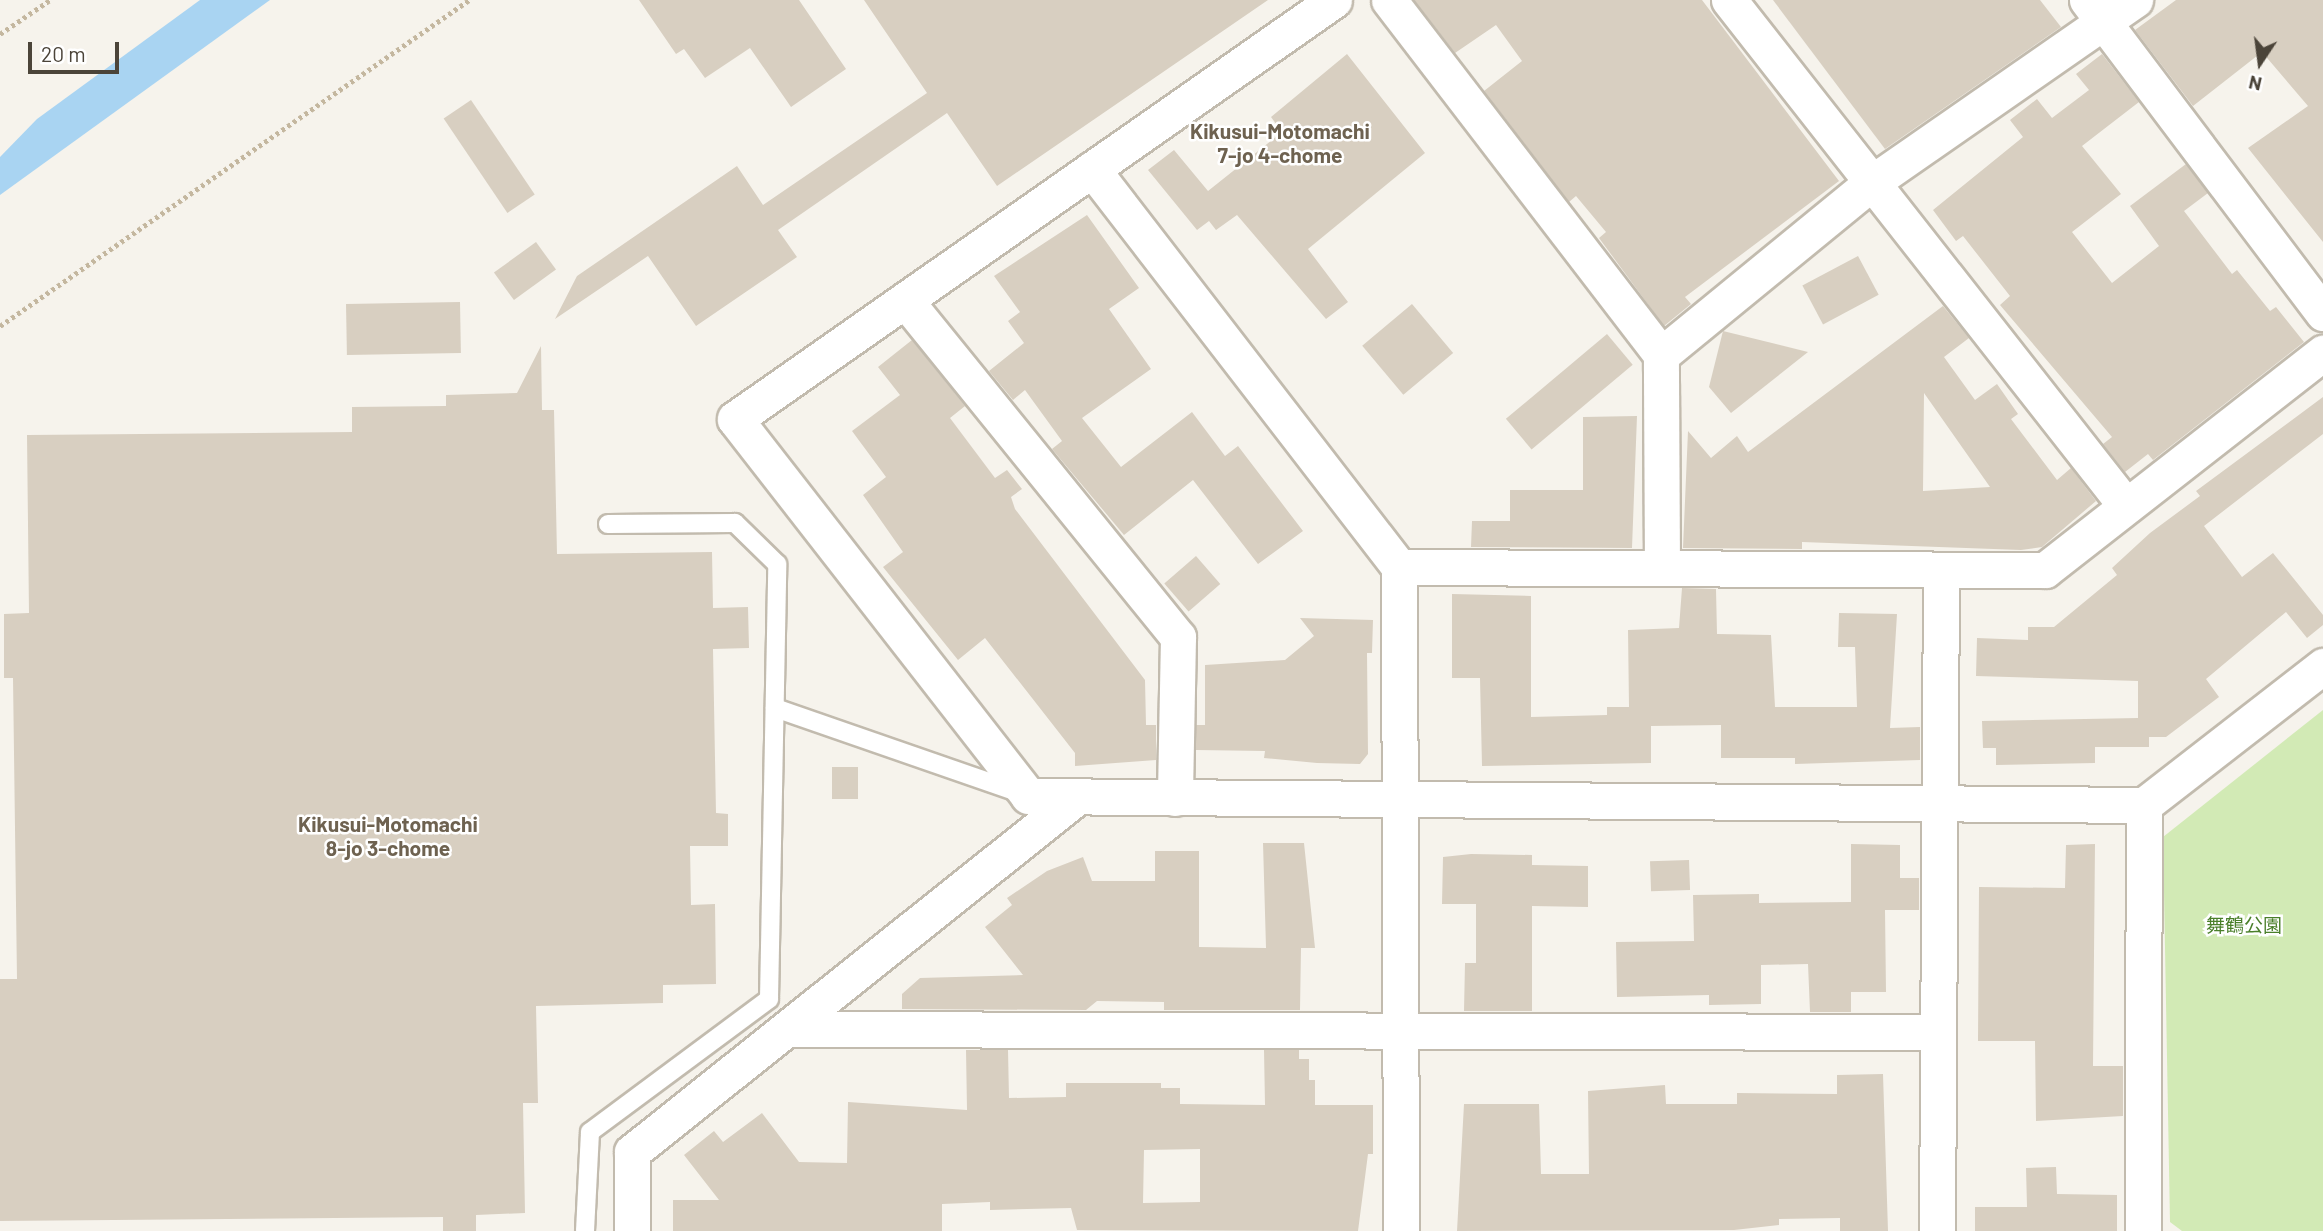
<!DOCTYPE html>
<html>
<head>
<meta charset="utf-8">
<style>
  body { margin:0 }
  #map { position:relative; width:2323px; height:1231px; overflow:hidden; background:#f6f3ec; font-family:Barlow,"Noto Sans JP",sans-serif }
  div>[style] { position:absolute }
  .green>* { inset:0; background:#d2eab5 }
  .water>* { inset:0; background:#a9d4f2 }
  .building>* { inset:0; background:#d8cfc1; transform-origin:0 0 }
  .path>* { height:4.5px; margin-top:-2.25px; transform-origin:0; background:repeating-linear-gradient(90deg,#c4b79f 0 3.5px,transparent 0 7px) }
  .roads { filter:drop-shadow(2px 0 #c2bbae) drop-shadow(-2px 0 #c2bbae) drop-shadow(0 2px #c2bbae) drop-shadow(0 -2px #c2bbae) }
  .lane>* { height:18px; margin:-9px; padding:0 9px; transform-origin:9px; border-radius:9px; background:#fff }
  .street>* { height:35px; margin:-17.5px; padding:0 17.5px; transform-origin:17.5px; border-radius:17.5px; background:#fff }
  span { translate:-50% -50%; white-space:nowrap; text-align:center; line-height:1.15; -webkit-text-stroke:5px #fff; paint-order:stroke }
  .park-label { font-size:19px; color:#4a7f2a }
  .neighbourhood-label { font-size:21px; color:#6e6250; font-weight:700 }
  .north { position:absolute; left:2225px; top:28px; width:70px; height:70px; -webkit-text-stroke:5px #fff; paint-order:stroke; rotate:193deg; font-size:19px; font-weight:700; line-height:28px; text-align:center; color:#4b4439 }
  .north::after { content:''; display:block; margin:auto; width:24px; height:32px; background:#4b4439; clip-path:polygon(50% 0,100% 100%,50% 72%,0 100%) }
  .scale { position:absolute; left:28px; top:42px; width:91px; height:32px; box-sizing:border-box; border:4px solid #4b4439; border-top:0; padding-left:9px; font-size:21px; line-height:24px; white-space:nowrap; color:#4b4439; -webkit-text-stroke:5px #fff; paint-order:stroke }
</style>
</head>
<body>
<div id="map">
  <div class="green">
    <i style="clip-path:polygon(2323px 710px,2323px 1231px,2182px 1231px,2170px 1222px,2163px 837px)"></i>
  </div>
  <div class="water">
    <i style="clip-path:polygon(200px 0,270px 0,0 195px,0 157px,37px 119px)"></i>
  </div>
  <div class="building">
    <i style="clip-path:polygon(639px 0,799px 0,846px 69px,791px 107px,750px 48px,705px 78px,684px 49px,676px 54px)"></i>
    <i style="clip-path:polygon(864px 0,1268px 0,997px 186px,947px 113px,778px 230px,797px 257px,696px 326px,648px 256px,555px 319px,577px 276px,737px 166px,763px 205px,927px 93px)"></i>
    <i style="clip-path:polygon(1414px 0,1702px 0,1839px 181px,1685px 297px,1691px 304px,1664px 326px,1599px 238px,1606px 232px,1576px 196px,1569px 202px,1484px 91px,1522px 61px,1496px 25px,1455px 53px)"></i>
    <i style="clip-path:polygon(1773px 0,2040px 0,2061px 27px,1885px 149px)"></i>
    <i style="clip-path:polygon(2176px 0,2323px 0,2323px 242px,2248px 148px,2308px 106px,2262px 52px,2193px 106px,2135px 30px)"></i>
    <i style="clip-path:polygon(1347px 54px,1425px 153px,1308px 249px,1348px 302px,1326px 319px,1237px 215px,1216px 230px,1209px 221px,1197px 230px,1148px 170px,1174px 150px,1208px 191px,1282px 132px,1271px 117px)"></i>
    <i style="clip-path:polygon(2102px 54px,2139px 102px,2082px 146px,2121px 194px,2072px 232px,2112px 283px,2159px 246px,2130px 206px,2186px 164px,2208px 193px,2184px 211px,2232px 274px,2237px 270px,2270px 311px,2276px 307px,2304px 342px,2153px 460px,2148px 454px,2125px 472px,2103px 444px,2112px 437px,2000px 305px,2010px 296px,1963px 236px,1956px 241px,1933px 210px,2023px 137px,2010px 120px,2037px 99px,2052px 118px,2089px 90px,2076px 74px)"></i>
    <i style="left:471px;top:100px;width:114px;height:33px;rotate:56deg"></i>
    <i style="clip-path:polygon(1087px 215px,1139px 288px,1109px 309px,1151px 369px,1082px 418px,1121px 467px,1192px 412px,1225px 456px,1238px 446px,1303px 531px,1258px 564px,1193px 480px,1124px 535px,1052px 449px,1062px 441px,1025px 390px,1013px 400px,989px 371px,1024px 343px,1008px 321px,1020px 312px,994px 276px)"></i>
    <i style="left:536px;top:242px;width:34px;height:52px;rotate:54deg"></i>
    <i style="left:1858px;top:256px;width:44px;height:63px;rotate:62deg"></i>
    <i style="left:460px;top:302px;width:51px;height:114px;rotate:89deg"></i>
    <i style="left:1412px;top:304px;width:64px;height:65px;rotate:50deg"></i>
    <i style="clip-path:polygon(evenodd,1943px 306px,1969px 338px,1944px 357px,1975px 400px,1997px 384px,2018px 414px,2011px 419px,2057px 480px,2071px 468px,2096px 501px,2042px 547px,2021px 550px,1802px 542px,1802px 549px,1683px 548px,1688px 431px,1711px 458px,1737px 436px,1748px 452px,1943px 306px,1924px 393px,1990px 487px,1923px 491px,1924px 393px)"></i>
    <i style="clip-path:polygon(1723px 331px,1776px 344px,1808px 352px,1731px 413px,1709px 387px)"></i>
    <i style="left:1607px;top:334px;width:40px;height:132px;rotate:50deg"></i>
    <i style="clip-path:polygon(912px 340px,965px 406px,950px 418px,995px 478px,1007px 470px,1022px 489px,1011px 497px,1015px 509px,1145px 680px,1146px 725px,1156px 725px,1156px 760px,1075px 766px,1075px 753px,985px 638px,958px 660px,883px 567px,903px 552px,863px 495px,886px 477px,852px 431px,900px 395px,878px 367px)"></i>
    <i style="clip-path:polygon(541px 346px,542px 410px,554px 410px,557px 554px,712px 552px,713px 608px,748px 607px,749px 648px,713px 649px,716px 813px,728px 814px,728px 846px,690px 846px,691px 905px,715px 904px,716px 984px,663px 985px,663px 1003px,536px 1006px,538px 1103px,523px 1103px,525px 1213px,476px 1215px,476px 1231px,443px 1231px,443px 1217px,0 1221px,0 979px,17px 979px,13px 678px,4px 678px,4px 614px,29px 613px,27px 435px,352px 432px,352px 407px,446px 406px,446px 395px,517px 393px)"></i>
    <i style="clip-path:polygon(2323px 397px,2323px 434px,2204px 526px,2242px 577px,2273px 553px,2323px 615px,2323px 625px,2307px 638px,2286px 612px,2206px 679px,2219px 697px,2166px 737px,2149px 737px,2149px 747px,2095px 747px,2095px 763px,1996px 765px,1996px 748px,1983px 748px,1982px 721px,2138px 718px,2138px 681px,1976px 676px,1977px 638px,2028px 640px,2028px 627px,2054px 627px,2117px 575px,2112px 568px,2150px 533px,2200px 496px,2196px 491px)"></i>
    <i style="clip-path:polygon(1637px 416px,1632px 548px,1471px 547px,1472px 521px,1510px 521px,1510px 490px,1583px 490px,1583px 417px)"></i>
    <i style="left:1196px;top:556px;width:37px;height:42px;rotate:49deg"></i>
    <i style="clip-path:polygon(1682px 588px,1716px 589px,1717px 634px,1771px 635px,1775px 707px,1857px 707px,1855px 647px,1838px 647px,1839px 613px,1897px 614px,1890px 728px,1920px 727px,1920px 760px,1795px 764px,1795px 758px,1721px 758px,1721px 725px,1651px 726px,1651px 763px,1482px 766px,1480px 678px,1452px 678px,1452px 594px,1531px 596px,1531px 717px,1607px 715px,1607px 707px,1629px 707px,1628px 630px,1679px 628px)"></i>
    <i style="clip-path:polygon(1300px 618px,1373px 620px,1372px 653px,1367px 653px,1368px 754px,1360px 764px,1317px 763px,1264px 758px,1265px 751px,1196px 750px,1196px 725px,1205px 725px,1205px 665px,1285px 660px,1314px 636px)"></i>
    <i style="left:832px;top:767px;width:26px;height:32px"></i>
    <i style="clip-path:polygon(1263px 843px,1304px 843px,1315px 948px,1301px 948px,1300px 1010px,1164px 1010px,1164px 1002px,1097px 1001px,1086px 1010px,902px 1009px,902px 994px,920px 978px,1023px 975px,985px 927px,1012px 905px,1007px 898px,1047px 871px,1083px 857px,1092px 881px,1155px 881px,1155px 851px,1199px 851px,1199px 947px,1266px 948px)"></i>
    <i style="clip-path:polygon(1851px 844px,1900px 845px,1900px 878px,1919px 878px,1919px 910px,1885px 910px,1886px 992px,1851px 992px,1851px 1012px,1810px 1012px,1808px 964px,1761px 965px,1761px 1004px,1709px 1005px,1709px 995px,1617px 997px,1616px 942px,1694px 941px,1693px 895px,1759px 894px,1759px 903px,1851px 902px)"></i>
    <i style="clip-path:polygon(2095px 844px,2093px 1066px,2123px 1066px,2123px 1116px,2036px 1121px,2035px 1041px,1978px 1041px,1979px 887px,2065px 888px,2066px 845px)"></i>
    <i style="clip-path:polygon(1471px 854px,1532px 855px,1532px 865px,1588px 866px,1588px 907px,1532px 906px,1532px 1011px,1464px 1011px,1465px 963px,1476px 963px,1476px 904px,1442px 904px,1443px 857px)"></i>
    <i style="left:1689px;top:860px;width:30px;height:39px;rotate:88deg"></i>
    <i style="clip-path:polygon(evenodd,966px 1050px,1008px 1050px,1009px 1098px,1066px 1097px,1066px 1083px,1161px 1083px,1161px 1088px,1180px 1088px,1180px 1104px,1265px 1105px,1264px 1050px,1299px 1050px,1299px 1059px,1309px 1059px,1309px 1080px,1315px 1080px,1315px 1105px,1373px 1105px,1373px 1154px,1368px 1154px,1358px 1231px,1077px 1230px,1071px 1208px,990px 1210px,990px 1202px,942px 1204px,942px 1231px,673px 1231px,673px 1200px,719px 1200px,684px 1155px,714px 1131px,723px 1142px,762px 1113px,799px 1162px,847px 1163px,848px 1102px,967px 1110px,966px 1050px,1200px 1149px,1200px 1202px,1143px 1203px,1144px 1150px,1200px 1149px)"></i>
    <i style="clip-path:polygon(1883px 1074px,1888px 1231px,1840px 1231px,1840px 1218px,1779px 1219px,1779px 1225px,1734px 1230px,1457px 1231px,1464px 1104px,1539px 1104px,1541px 1174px,1589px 1174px,1588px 1091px,1665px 1085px,1666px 1104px,1737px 1104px,1737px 1093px,1837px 1094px,1837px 1075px)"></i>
    <i style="clip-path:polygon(2056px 1167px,2057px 1194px,2117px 1195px,2117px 1231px,1975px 1231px,1975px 1207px,2027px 1207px,2026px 1168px)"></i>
  </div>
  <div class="path">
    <i style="left:0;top:34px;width:60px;rotate:-34.2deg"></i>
    <i style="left:0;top:326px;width:571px;rotate:-34.8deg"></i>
  </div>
  <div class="roads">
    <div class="lane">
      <i style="left:775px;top:708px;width:259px;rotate:19.1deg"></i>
      <i style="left:585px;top:1231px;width:99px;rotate:-87.1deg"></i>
      <i style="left:590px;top:1132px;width:223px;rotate:-36.6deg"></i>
      <i style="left:769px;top:999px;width:435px;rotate:-88.9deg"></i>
      <i style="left:777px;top:564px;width:59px;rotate:-135.7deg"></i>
      <i style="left:735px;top:523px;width:127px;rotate:179.5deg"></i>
    </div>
    <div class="street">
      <i style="left:1334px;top:0;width:731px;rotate:145.03deg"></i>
      <i style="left:735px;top:419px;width:477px;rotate:52.1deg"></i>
      <i style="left:1028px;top:796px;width:1116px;rotate:0.46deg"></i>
      <i style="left:2144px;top:805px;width:227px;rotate:-37.8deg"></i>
      <i style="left:1389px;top:0;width:447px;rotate:52.5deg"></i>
      <i style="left:1729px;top:0;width:643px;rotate:51.88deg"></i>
      <i style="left:2087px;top:0;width:392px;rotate:53deg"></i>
      <i style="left:1092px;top:169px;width:503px;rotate:52.35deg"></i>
      <i style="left:1399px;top:567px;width:664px;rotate:89.83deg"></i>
      <i style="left:905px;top:300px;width:434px;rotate:51deg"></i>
      <i style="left:1178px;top:637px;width:161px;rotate:91.1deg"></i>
      <i style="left:1399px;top:567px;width:646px;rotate:0.27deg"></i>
      <i style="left:2045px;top:570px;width:353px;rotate:-38deg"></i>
      <i style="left:1662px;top:567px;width:212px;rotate:-90.3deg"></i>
      <i style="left:1661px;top:355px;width:270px;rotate:-39.3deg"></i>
      <i style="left:1870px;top:184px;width:323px;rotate:-34.8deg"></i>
      <i style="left:789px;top:1029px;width:1148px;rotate:0.15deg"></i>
      <i style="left:632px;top:1231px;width:79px;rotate:-90deg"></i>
      <i style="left:632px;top:1152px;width:569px;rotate:-38.58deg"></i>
      <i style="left:1937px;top:1231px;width:660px;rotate:-89.65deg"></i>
      <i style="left:2143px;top:1231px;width:426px;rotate:-89.9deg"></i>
    </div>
  </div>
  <div class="park-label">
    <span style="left:2244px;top:925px">舞鶴公園</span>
  </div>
  <div class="neighbourhood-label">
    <span style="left:1280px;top:143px">Kikusui-Motomachi<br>7-jo 4-chome</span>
    <span style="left:388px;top:836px">Kikusui-Motomachi<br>8-jo 3-chome</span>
  </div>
  <div class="north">N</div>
  <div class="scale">20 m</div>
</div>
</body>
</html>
